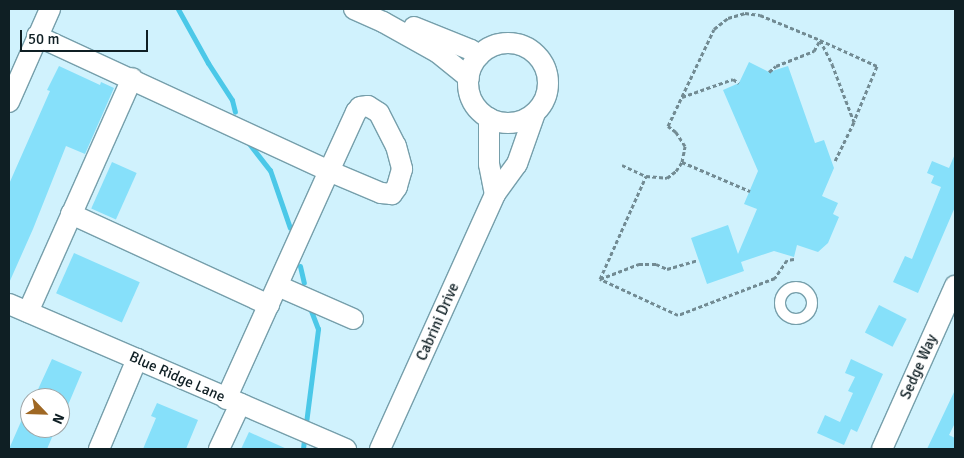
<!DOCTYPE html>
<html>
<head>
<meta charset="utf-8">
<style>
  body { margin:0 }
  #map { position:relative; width:964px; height:458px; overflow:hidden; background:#d0f2fd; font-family:Signika,sans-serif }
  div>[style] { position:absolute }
  .stream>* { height:5px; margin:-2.5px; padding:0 2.5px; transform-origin:2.5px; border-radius:2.5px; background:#4bc8e8 }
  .building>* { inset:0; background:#86e0fa; transform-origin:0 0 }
  .path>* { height:3px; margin-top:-1.5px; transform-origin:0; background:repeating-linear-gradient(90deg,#728b93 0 4px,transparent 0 6.5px) }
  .roads { filter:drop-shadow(1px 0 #769fab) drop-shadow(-1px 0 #769fab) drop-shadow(0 1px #769fab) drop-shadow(0 -1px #769fab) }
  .lane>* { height:10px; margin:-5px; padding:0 5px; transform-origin:5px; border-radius:5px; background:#fff }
  .lane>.ring { margin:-5px; padding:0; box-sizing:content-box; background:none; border:10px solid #fff; border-radius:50% }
  .street>* { height:20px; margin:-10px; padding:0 10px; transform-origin:10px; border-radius:10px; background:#fff }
  .street>.ring { margin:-10px; padding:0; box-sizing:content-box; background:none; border:20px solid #fff; border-radius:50% }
  span { translate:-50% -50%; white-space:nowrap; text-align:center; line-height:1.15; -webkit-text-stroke:4px #fff; paint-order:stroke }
  .street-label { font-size:15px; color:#0f1f24 }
  .frame { position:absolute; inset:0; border:10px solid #0f1f24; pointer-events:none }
  .north { position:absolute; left:20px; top:388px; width:50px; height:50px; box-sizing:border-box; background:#fff; border:1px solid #9fa5a7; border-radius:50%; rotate:114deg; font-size:14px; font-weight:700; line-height:20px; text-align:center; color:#0f1f24 }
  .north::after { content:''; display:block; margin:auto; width:18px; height:22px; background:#9f6824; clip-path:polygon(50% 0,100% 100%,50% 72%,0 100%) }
  .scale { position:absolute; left:20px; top:30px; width:128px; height:22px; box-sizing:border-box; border:2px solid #0f1f24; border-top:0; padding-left:6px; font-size:15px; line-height:18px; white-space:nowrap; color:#0f1f24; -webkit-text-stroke:4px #fff; paint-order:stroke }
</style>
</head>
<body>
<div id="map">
  <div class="stream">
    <i style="left:178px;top:9px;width:62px;rotate:60.9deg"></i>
    <i style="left:208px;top:63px;width:44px;rotate:57deg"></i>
    <i style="left:232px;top:100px;width:12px;rotate:76deg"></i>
    <i style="left:247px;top:141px;width:37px;rotate:52deg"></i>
    <i style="left:270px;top:170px;width:61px;rotate:71deg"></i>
    <i style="left:300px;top:266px;width:17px;rotate:77deg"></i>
    <i style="left:306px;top:423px;width:95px;rotate:-82.7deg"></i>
    <i style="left:318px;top:329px;width:22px;rotate:-111deg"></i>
    <i style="left:303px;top:449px;width:9px;rotate:-84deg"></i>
  </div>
  <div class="building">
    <i style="clip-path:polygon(749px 62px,769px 72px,788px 66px,815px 143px,824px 140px,834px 168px,822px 196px,838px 203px,833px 214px,839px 217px,828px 243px,818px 252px,797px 245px,794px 257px,774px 251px,741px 262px,744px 271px,707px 284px,691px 238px,728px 225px,738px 254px,757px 209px,744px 204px,758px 171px,723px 90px,739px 83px)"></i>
    <i style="clip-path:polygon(59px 66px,100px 85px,101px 82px,114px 88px,85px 154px,66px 146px,33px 229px,9px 283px,9px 184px,50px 91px,47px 90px)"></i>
    <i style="clip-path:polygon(955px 154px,955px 207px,918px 293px,893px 282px,905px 256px,912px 259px,941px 187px,931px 183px,934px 176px,927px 173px,932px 161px,949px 168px)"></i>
    <i style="left:112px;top:162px;width:27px;height:51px;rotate:24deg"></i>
    <i style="left:74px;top:253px;width:72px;height:44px;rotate:24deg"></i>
    <i style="left:879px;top:305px;width:31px;height:31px;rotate:27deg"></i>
    <i style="clip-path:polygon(52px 359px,82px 372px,60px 424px,60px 398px,34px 398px)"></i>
    <i style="clip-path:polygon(851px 359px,883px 374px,857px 432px,851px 429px,844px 445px,817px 433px,825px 415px,840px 422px,853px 393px,848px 391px,855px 377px,845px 373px)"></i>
    <i style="clip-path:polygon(955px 390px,955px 423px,949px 435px,955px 438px,955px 449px,927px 449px)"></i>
    <i style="clip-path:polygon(30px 401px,30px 428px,56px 428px,47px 449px,9px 449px)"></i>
    <i style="clip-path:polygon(157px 403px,198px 420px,186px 449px,143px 449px,156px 418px,151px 416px)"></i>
    <i style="clip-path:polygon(249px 432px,287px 449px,241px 449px)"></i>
  </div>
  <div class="path">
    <i style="left:769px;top:72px;width:9px;rotate:-41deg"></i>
    <i style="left:776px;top:66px;width:41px;rotate:-21.5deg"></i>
    <i style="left:814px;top:51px;width:13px;rotate:-61deg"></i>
    <i style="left:820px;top:40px;width:63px;rotate:24.5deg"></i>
    <i style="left:877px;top:66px;width:60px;rotate:112.7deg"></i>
    <i style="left:682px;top:97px;width:54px;rotate:-19.4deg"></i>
    <i style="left:733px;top:79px;width:7px;rotate:34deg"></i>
    <i style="left:682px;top:162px;width:74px;rotate:23.1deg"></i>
    <i style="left:622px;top:165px;width:26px;rotate:25deg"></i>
    <i style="left:794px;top:259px;width:7px;rotate:172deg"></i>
    <i style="left:787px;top:260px;width:22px;rotate:124deg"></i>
    <i style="left:775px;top:278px;width:104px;rotate:159.1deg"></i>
    <i style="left:678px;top:315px;width:86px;rotate:-155.2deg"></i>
    <i style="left:600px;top:279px;width:113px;rotate:-65.9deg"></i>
    <i style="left:646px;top:176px;width:21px;rotate:5deg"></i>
    <i style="left:667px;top:178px;width:11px;rotate:-38deg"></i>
    <i style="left:676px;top:171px;width:11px;rotate:-56deg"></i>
    <i style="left:682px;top:162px;width:16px;rotate:-79deg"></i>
    <i style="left:685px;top:146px;width:17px;rotate:-123deg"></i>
    <i style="left:676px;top:132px;width:10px;rotate:-143deg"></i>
    <i style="left:668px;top:126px;width:107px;rotate:-64.6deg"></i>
    <i style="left:714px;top:29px;width:18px;rotate:-38deg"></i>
    <i style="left:728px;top:18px;width:18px;rotate:-16deg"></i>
    <i style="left:745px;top:13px;width:15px;rotate:8deg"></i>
    <i style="left:760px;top:15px;width:65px;rotate:22.6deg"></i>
    <i style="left:820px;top:40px;width:27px;rotate:63deg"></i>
    <i style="left:832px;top:64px;width:62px;rotate:69.2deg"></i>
    <i style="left:854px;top:122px;width:43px;rotate:116deg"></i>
    <i style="left:600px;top:279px;width:42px;rotate:-21deg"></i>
    <i style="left:639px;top:264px;width:17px"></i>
    <i style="left:656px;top:264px;width:12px;rotate:24deg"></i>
    <i style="left:667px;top:269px;width:32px;rotate:-16deg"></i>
  </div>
  <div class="roads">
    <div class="lane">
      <i class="ring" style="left:780px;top:287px;width:22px;height:22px"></i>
    </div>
    <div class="street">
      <i style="left:354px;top:9px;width:32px;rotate:24deg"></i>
      <i style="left:383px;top:22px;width:62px;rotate:29.1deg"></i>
      <i style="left:437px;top:52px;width:41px;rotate:39.1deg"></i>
      <i style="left:414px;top:27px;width:61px;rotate:22deg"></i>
      <i style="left:471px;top:50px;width:10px;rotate:37deg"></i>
      <i style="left:37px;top:36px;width:322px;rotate:24.8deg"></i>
      <i style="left:329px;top:171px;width:250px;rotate:114.3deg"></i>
      <i class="ring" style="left:468px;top:43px;width:60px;height:60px"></i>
      <i style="left:9px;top:102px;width:102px;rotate:-66.2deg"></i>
      <i style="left:368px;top:106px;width:13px;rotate:32deg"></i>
      <i style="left:379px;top:113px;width:37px;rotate:63deg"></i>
      <i style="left:396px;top:146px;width:24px;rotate:75deg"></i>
      <i style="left:402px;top:169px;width:19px;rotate:106deg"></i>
      <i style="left:397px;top:187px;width:9px;rotate:126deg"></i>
      <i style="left:392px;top:194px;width:11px;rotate:-175deg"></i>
      <i style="left:381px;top:193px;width:56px;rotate:-157.1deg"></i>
      <i style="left:329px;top:171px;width:65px;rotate:-65.4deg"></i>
      <i style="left:356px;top:112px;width:6px;rotate:-51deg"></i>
      <i style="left:360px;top:107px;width:8px;rotate:-7deg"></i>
      <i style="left:489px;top:118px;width:46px;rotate:90deg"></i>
      <i style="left:489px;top:164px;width:31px;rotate:79deg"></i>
      <i style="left:71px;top:214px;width:218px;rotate:24.7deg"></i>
      <i style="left:278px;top:286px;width:82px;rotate:23.7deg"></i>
      <i style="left:9px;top:304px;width:367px;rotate:23.3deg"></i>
      <i style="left:28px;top:312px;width:256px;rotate:-66deg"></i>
      <i style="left:99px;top:449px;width:98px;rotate:-67.1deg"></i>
      <i style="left:219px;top:449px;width:50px;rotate:-65deg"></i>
      <i style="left:380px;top:449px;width:280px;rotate:-65.7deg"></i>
      <i style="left:495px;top:194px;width:37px;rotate:-54deg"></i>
      <i style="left:517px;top:164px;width:54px;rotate:-70.6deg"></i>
      <i style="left:882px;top:449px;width:179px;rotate:-65.9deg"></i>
    </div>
  </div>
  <div class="street-label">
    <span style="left:438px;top:322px;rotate:-66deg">Cabrini Drive</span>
    <span style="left:919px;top:367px;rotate:-66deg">Sedge Way</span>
    <span style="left:177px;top:377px;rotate:24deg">Blue Ridge Lane</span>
  </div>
  <div class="frame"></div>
  <div class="north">N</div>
  <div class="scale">50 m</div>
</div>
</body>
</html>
